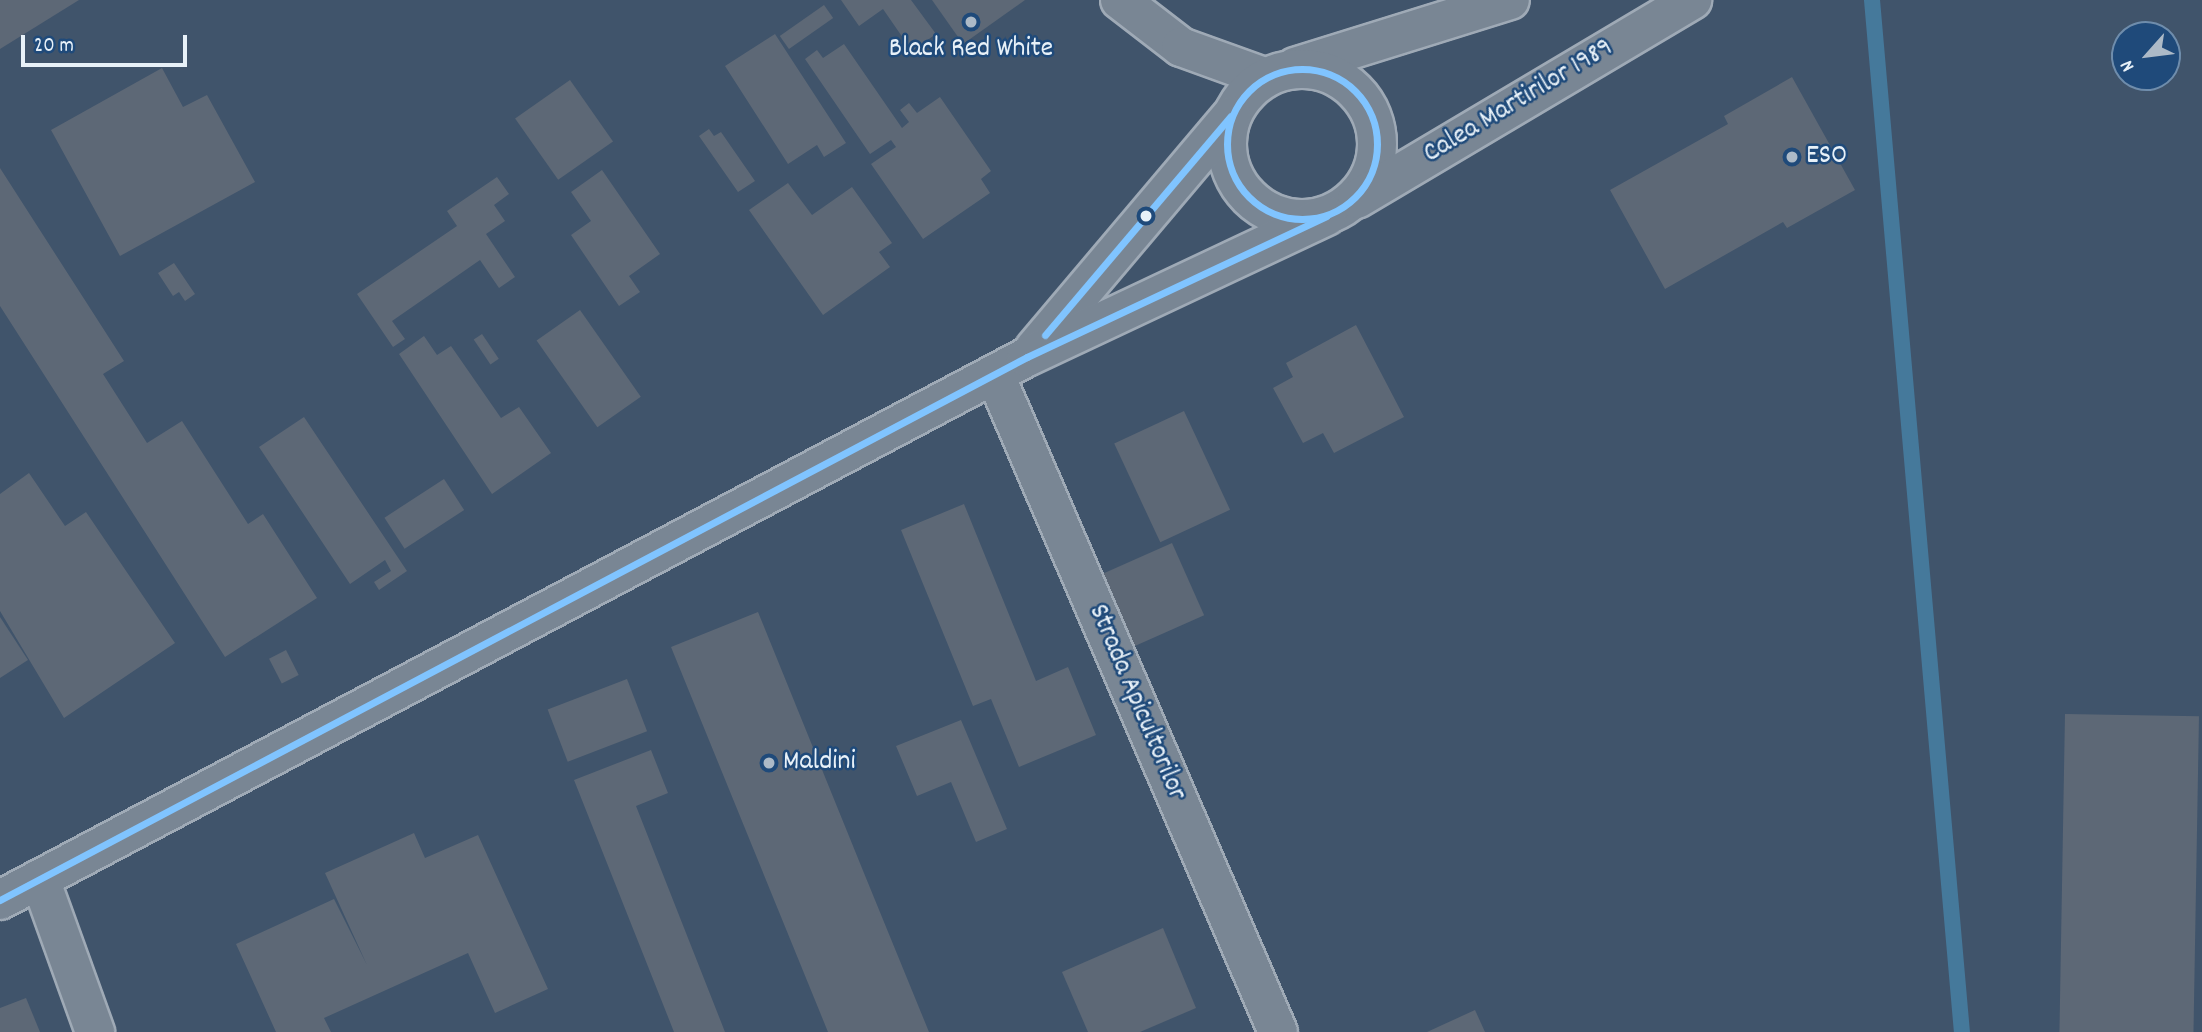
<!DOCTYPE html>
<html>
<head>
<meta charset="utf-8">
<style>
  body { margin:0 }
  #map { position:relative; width:2202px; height:1032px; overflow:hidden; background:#40546b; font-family:Dekko,sans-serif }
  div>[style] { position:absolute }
  .stream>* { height:16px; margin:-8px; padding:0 8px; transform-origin:8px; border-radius:8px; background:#45799b }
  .building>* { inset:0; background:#5d6876; transform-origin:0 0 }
  .roads { filter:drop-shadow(2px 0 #9faab6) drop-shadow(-2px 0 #9faab6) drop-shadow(0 2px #9faab6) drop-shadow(0 -2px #9faab6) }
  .minor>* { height:38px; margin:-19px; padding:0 19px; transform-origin:19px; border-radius:19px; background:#798694 }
  .major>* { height:38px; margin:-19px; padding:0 19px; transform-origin:19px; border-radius:19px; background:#798694 }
  .major>.ring { margin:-19px; padding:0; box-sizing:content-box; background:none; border:38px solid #798694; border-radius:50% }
  .bus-1>* { height:7px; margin:-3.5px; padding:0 3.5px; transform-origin:3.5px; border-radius:3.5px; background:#80c4ff }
  .bus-1>.ring { margin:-3.5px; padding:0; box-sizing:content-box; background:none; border:7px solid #80c4ff; border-radius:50% }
  .dots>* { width:19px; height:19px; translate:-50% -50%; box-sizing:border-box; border:4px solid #1f4a7a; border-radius:50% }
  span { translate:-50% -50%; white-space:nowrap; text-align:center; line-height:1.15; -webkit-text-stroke:5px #1f4a7a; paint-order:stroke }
  .poi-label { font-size:28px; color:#e8f1f8 }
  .left { translate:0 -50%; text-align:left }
  .street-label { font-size:28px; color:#e8f1f8 }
  .north { position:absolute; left:2111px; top:21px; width:70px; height:70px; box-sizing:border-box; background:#1f4a7a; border:2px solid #6f8dac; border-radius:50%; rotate:242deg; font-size:19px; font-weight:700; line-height:28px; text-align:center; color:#e8f1f8 }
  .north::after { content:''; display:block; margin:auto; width:24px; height:32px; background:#adbac7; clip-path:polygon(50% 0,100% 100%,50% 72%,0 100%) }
  .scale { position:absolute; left:21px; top:35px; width:166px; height:32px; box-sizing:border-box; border:4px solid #e8f1f8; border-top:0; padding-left:9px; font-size:21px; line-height:24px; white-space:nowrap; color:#e8f1f8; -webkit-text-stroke:5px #1f4a7a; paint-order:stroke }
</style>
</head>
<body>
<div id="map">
  <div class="stream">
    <i style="left:1872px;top:0;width:1036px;rotate:85.02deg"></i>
  </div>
  <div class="building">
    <i style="clip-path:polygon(0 0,79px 0,0 49px)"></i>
    <i style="clip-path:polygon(841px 0,911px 0,936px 34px,912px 51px,883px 9px,859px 26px)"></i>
    <i style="clip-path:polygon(932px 0,1025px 0,963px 44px)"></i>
    <i style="left:824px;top:5px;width:16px;height:54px;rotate:55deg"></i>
    <i style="clip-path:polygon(775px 34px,846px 143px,824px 157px,817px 145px,788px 164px,725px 66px)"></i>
    <i style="clip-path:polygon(844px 44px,902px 128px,909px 122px,900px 110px,909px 103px,917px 113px,940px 97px,991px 171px,981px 179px,990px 193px,923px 239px,871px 164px,896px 147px,891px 140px,870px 154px,805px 59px,817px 50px,823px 58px)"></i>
    <i style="clip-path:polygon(162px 68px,183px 107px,207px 95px,255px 182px,120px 256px,51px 130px)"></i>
    <i style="clip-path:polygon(1792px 77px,1855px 190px,1787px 228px,1783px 222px,1665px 289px,1610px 190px,1728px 124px,1724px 116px)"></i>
    <i style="left:570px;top:80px;width:75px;height:67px;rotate:55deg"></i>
    <i style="clip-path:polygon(709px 129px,714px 136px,721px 132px,755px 181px,738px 192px,699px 136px)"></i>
    <i style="clip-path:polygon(0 168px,124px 361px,103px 374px,147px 443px,182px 421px,248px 524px,263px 514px,317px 598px,225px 657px,0 306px)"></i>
    <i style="clip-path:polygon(602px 170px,660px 254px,629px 276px,640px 292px,619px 306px,571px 235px,591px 221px,571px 192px)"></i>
    <i style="clip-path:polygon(497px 177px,509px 194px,494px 205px,505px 221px,486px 234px,515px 277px,499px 288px,480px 260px,392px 321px,405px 339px,393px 347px,357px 294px,457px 226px,447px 211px)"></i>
    <i style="clip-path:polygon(788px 183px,812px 215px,852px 187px,892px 243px,879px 252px,890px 267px,823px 315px,749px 210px)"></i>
    <i style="clip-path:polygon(174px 263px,195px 294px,185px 301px,179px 292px,173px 296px,158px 273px)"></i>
    <i style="left:580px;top:310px;width:106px;height:53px;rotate:55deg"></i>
    <i style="clip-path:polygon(1356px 325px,1404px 417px,1334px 453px,1323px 433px,1303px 443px,1273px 388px,1293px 377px,1286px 363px)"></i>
    <i style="left:482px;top:334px;width:30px;height:10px;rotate:56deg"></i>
    <i style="clip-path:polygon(424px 336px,437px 355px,451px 346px,501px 418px,519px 407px,551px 453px,492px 494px,399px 354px)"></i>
    <i style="left:1184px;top:411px;width:109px;height:77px;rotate:65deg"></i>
    <i style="clip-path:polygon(304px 417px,407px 571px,379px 590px,374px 582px,391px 571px,385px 560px,350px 584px,259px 447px)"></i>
    <i style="clip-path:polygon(29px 473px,65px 526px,86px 512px,175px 643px,64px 718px,0 611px,0 494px)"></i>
    <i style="left:444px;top:479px;width:37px;height:71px;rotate:57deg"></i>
    <i style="clip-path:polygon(964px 504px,1036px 681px,1068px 667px,1096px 735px,1019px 767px,991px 699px,973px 706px,901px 530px)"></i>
    <i style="left:1172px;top:543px;width:79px;height:82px;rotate:66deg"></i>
    <i style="clip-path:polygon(758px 612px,866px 878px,929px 1032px,828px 1032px,671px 647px)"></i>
    <i style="clip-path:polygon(0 617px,28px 660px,0 678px)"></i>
    <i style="left:286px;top:650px;width:28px;height:19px;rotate:63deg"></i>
    <i style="left:627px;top:679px;width:56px;height:85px;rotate:69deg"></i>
    <i style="left:2065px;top:714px;width:134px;height:318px;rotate:1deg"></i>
    <i style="clip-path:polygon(961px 720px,1007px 829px,976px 842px,951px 782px,917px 796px,896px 746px)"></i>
    <i style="clip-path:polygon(651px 750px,668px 793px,636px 806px,725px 1032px,674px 1032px,574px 780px)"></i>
    <i style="clip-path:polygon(414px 833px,425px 858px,478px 835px,548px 989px,495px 1013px,468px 953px,324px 1018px,331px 1032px,276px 1032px,236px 944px,334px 899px,367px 965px,325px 873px)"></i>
    <i style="clip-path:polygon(1163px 928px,1196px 1008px,1140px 1032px,1088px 1032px,1062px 972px)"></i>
    <i style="clip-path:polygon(26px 998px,40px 1032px,0 1032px,0 1008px)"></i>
    <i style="clip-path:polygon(1475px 1010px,1485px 1032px,1427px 1032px)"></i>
  </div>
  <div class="roads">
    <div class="minor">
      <i style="left:1120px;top:0;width:77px;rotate:37.6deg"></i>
      <i style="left:1181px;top:47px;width:88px;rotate:19.9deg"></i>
      <i style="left:995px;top:375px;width:715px;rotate:66.7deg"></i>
      <i style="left:40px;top:879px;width:163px;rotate:70.2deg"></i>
    </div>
    <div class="major">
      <i style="left:1295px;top:67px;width:225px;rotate:-17.3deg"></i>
      <i class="ring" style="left:1227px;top:69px;width:112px;height:112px"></i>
      <i style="left:1357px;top:199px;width:390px;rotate:-30.7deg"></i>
      <i style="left:1035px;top:348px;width:304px;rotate:-49.8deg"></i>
      <i style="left:0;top:900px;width:1162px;rotate:-27.87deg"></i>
      <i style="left:1027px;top:357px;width:331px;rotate:-25.2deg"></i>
    </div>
  </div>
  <div class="bus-1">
    <i class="ring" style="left:1227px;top:69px;width:143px;height:143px"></i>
    <i style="left:1045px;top:335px;width:287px;rotate:-49.7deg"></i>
    <i style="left:0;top:900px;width:1162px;rotate:-27.87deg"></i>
    <i style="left:1027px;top:357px;width:331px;rotate:-25.2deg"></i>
  </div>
  <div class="dots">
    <i style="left:971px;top:22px;background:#adbac7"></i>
    <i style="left:1792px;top:157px;background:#adbac7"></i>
    <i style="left:1146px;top:216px;background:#e8f1f8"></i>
    <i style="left:769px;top:763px;background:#adbac7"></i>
  </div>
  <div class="poi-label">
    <span style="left:971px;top:50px">Black Red White</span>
    <span class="left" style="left:1806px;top:157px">ESO</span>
    <span class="left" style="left:783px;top:763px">Maldini</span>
  </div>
  <div class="street-label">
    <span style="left:1519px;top:102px;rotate:-31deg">Calea Martirilor 1989</span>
    <span style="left:1136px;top:703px;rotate:67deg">Strada Apicultorilor</span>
  </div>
  <div class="north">N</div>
  <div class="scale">20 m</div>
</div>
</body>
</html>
